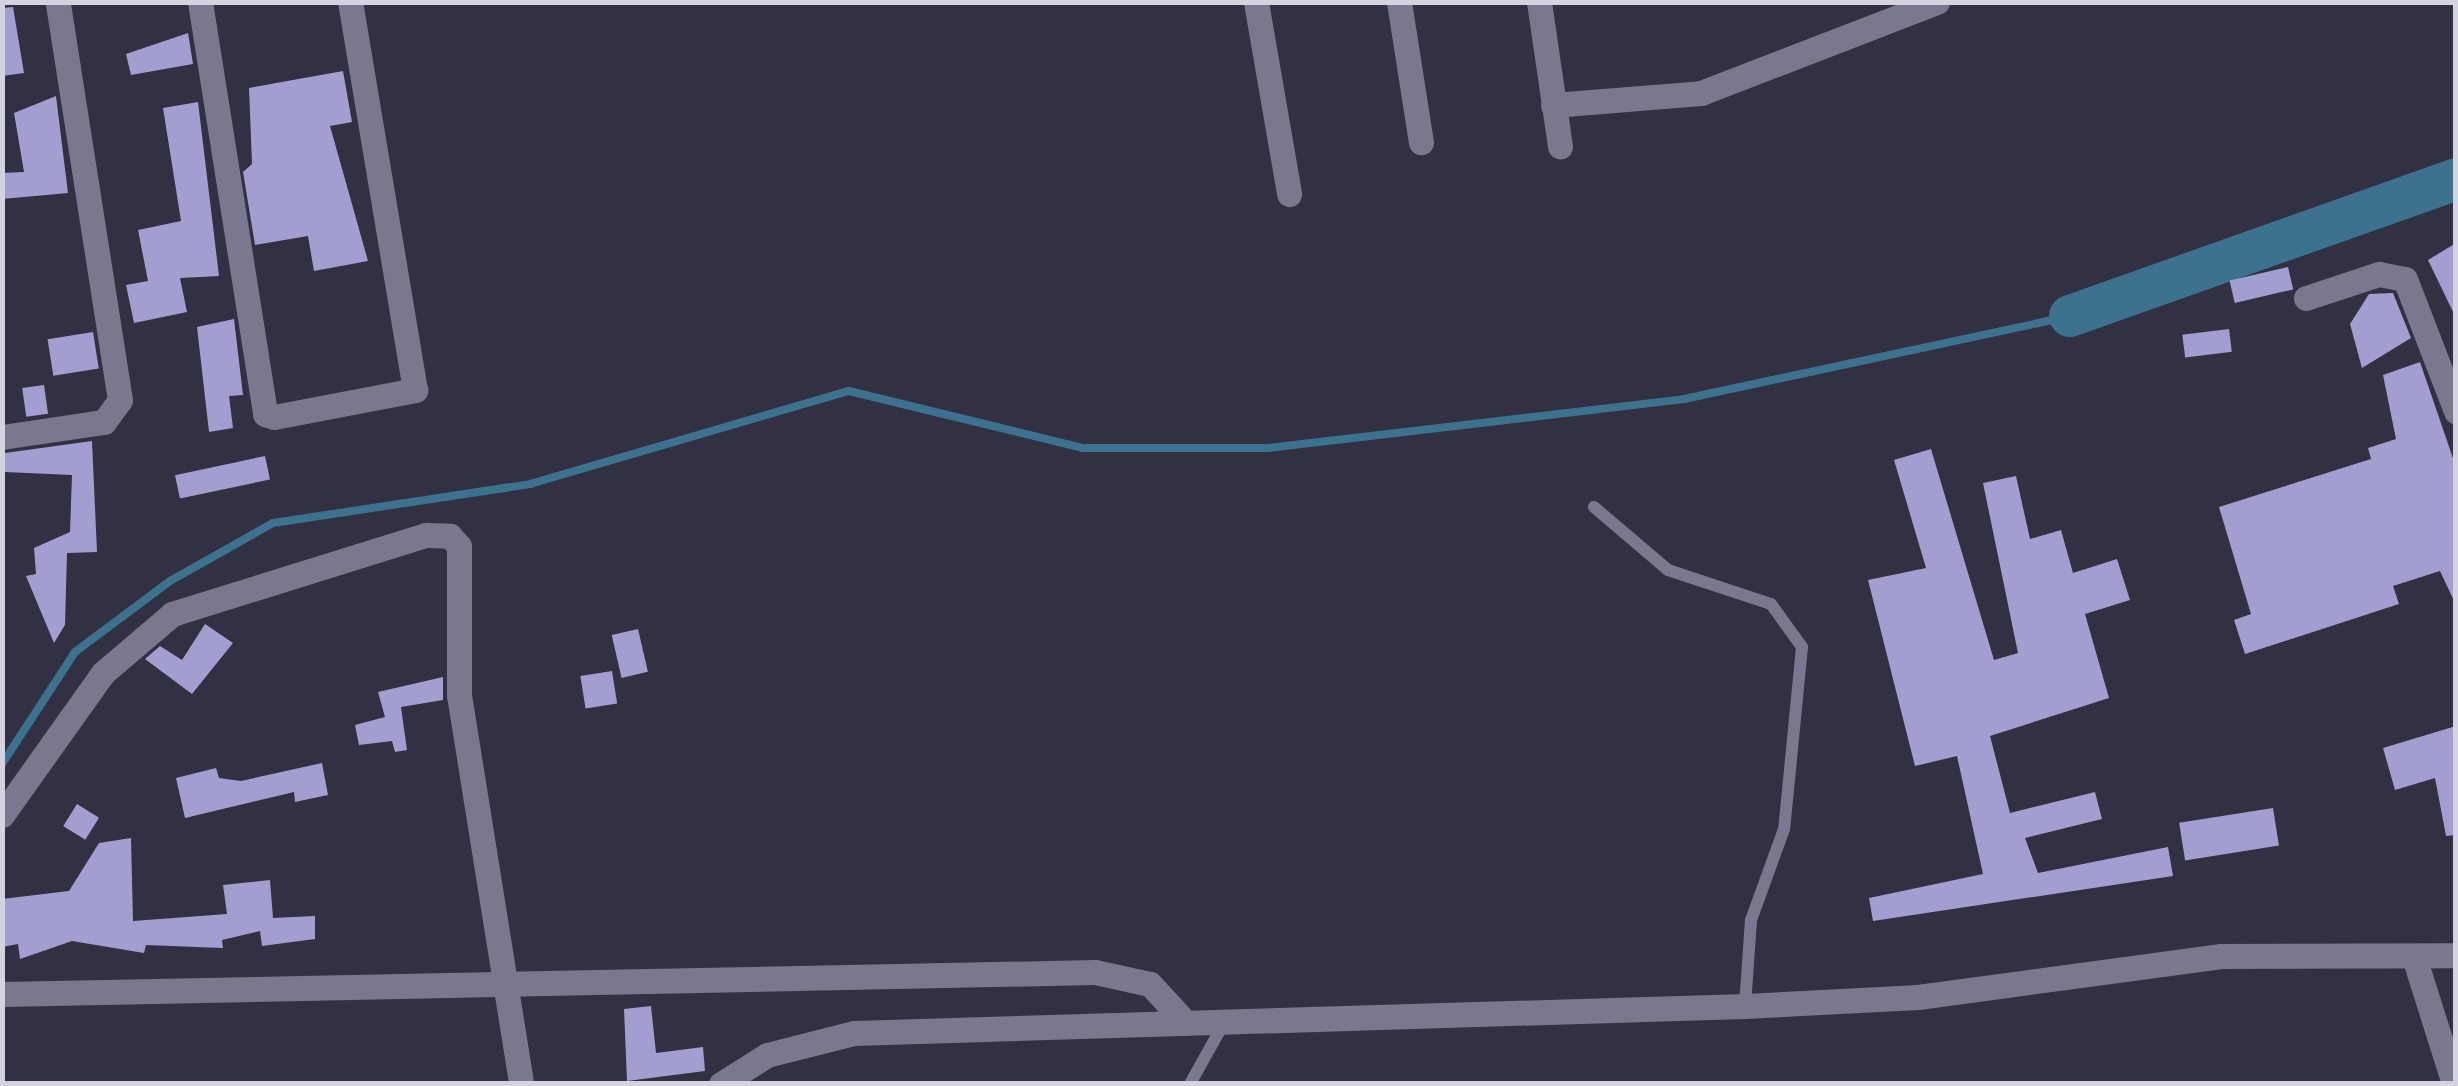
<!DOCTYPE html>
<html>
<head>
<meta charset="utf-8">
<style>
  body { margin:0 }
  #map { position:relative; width:2458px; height:1086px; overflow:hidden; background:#323043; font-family:"Source Sans 3",sans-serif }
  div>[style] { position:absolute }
  .stream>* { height:8px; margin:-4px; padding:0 4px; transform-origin:4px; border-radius:4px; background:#3d728e }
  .river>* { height:42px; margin:-21px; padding:0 21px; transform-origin:21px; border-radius:21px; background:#3d728e }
  .building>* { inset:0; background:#a29fd0; transform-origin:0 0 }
  .service>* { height:12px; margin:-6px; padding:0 6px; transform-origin:6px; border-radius:6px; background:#79788e }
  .minor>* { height:25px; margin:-12.5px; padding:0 12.5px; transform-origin:12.5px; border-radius:12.5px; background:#79788e }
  span { translate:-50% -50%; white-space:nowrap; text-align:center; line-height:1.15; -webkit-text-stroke:10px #1a1a22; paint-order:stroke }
  .frame { position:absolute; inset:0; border:5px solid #d4d3df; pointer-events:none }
</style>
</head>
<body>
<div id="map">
  <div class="stream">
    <i style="left:2px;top:764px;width:134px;rotate:-56.9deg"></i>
    <i style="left:75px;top:652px;width:119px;rotate:-36.8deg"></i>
    <i style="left:170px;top:581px;width:118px;rotate:-29.4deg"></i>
    <i style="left:273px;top:523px;width:260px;rotate:-8.6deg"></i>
    <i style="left:530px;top:484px;width:332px;rotate:-16.3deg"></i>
    <i style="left:849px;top:391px;width:240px;rotate:13.7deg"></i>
    <i style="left:1082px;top:448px;width:186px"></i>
    <i style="left:1268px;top:448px;width:419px;rotate:-6.7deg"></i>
    <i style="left:1684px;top:399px;width:395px;rotate:-12.1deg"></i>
  </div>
  <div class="river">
    <i style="left:2070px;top:316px;width:410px;rotate:-19.5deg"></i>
  </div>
  <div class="building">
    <i style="clip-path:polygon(13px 7px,24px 73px,2px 76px,2px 8px)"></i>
    <i style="clip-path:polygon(188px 33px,193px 64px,131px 75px,126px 54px)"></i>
    <i style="clip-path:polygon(343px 71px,352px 122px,330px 126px,368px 261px,314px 271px,308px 236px,255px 245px,243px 172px,252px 164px,249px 88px)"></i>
    <i style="clip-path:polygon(56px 96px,68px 193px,2px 199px,2px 173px,24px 172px,14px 113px)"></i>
    <i style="clip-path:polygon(198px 102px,219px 276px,180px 278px,187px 312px,134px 323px,126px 285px,148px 281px,138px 230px,181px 221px,163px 108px)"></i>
    <i style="clip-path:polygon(2456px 243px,2456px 318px,2428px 260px)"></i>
    <i style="left:2288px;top:267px;width:23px;height:60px;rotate:77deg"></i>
    <i style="clip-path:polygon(2393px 293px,2411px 338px,2362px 368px,2350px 324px,2369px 294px)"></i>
    <i style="clip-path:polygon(234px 319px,243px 395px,229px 396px,233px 428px,209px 432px,197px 327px)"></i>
    <i style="left:2229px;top:329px;width:23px;height:47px;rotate:83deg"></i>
    <i style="left:93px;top:332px;width:37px;height:46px;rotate:81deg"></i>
    <i style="clip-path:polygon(2420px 362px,2456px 467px,2456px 605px,2440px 571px,2393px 586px,2399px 604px,2245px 654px,2234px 620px,2251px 614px,2219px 507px,2371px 459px,2368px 448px,2396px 439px,2383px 375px)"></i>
    <i style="left:44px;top:385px;width:29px;height:22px;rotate:82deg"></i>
    <i style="clip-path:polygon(92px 441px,97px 552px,67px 553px,65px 625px,54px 643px,26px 576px,36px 574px,34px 548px,70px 532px,72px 475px,5px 472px,5px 453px)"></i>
    <i style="clip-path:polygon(1931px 449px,1994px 660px,2018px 653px,1983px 483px,2016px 476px,2030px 539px,2061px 530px,2073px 573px,2117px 559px,2130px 600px,2085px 614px,2109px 698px,1990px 736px,2010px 813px,2095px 792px,2102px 819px,2025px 838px,2038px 873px,2168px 847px,2173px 876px,1873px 921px,1869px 898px,1983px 874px,1957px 756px,1915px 766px,1868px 580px,1926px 568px,1894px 460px)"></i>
    <i style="left:265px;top:456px;width:24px;height:92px;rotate:78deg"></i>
    <i style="clip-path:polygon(205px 624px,233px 643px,192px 694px,145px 659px,160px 646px,182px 660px)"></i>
    <i style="left:638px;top:629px;width:44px;height:27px;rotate:77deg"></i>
    <i style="left:612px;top:671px;width:33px;height:32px;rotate:81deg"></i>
    <i style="clip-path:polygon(443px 677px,443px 700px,401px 707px,407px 750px,395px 752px,392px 741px,359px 745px,355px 725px,385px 717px,378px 692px)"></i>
    <i style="clip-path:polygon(2456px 726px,2456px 835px,2446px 836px,2435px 778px,2395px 790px,2383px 748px)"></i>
    <i style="clip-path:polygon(322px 763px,328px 795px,295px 802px,294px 792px,185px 818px,176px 778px,216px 768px,219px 778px,241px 781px)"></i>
    <i style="left:77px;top:804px;width:26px;height:26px;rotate:32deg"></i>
    <i style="left:2273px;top:808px;width:38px;height:95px;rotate:81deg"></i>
    <i style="clip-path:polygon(131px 838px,133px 921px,227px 914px,223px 885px,270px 880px,273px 918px,315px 916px,315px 939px,262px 946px,260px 931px,222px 940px,223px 948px,146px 945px,144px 953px,72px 941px,20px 959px,18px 944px,2px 947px,2px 899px,69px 891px,99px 843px)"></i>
    <i style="clip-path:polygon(651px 1006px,656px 1053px,703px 1047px,705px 1071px,627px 1081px,624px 1009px)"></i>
  </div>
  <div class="service">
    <i style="left:1594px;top:507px;width:97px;rotate:40.4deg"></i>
    <i style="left:1668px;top:570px;width:108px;rotate:18.3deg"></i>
    <i style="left:1771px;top:604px;width:53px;rotate:54.2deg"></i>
    <i style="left:1802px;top:647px;width:183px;rotate:95.6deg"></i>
    <i style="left:1784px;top:829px;width:97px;rotate:109.9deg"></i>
    <i style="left:1751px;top:920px;width:86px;rotate:94deg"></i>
    <i style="left:1190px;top:1084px;width:70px;rotate:-60.9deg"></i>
  </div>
  <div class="minor">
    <i style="left:200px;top:2px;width:417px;rotate:81deg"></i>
    <i style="left:265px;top:414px;width:9px;rotate:18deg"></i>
    <i style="left:274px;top:417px;width:144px;rotate:-10.8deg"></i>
    <i style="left:415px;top:390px;width:393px;rotate:-99.5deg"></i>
    <i style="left:1256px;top:2px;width:195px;rotate:80.2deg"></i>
    <i style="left:1399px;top:2px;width:142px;rotate:81.1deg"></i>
    <i style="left:1539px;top:2px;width:146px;rotate:81.7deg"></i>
    <i style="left:1553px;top:105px;width:148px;rotate:-4.6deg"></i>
    <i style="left:1701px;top:93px;width:253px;rotate:-21.1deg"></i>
    <i style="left:2306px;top:298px;width:77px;rotate:-18.2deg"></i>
    <i style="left:2379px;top:274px;width:26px;rotate:11deg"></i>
    <i style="left:2405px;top:279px;width:142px;rotate:68.9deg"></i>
    <i style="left:2px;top:437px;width:103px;rotate:-8.4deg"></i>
    <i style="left:104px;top:422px;width:27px;rotate:-54deg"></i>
    <i style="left:120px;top:400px;width:403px;rotate:-98.9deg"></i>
    <i style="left:2px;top:815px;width:174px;rotate:-54.6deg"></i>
    <i style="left:103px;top:673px;width:91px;rotate:-40.5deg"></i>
    <i style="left:172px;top:614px;width:266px;rotate:-17.3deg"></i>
    <i style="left:426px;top:535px;width:24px;rotate:2deg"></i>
    <i style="left:450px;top:536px;width:13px;rotate:48deg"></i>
    <i style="left:459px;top:546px;width:149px;rotate:90deg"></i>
    <i style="left:459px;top:695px;width:394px;rotate:80.9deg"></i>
    <i style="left:2415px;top:960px;width:130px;rotate:72.5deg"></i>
    <i style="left:2px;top:994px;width:1093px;rotate:-1.15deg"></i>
    <i style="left:1095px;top:972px;width:56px;rotate:12.3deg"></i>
    <i style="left:1150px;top:984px;width:53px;rotate:47.3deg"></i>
    <i style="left:721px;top:1084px;width:54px;rotate:-32.2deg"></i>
    <i style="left:767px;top:1055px;width:90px;rotate:-14.2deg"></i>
    <i style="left:854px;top:1033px;width:891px;rotate:-1.74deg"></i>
    <i style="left:1745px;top:1006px;width:173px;rotate:-3deg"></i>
    <i style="left:1918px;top:997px;width:306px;rotate:-7.7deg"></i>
    <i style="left:2221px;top:956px;width:235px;rotate:-0.2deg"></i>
  </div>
  <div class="frame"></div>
</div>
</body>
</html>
